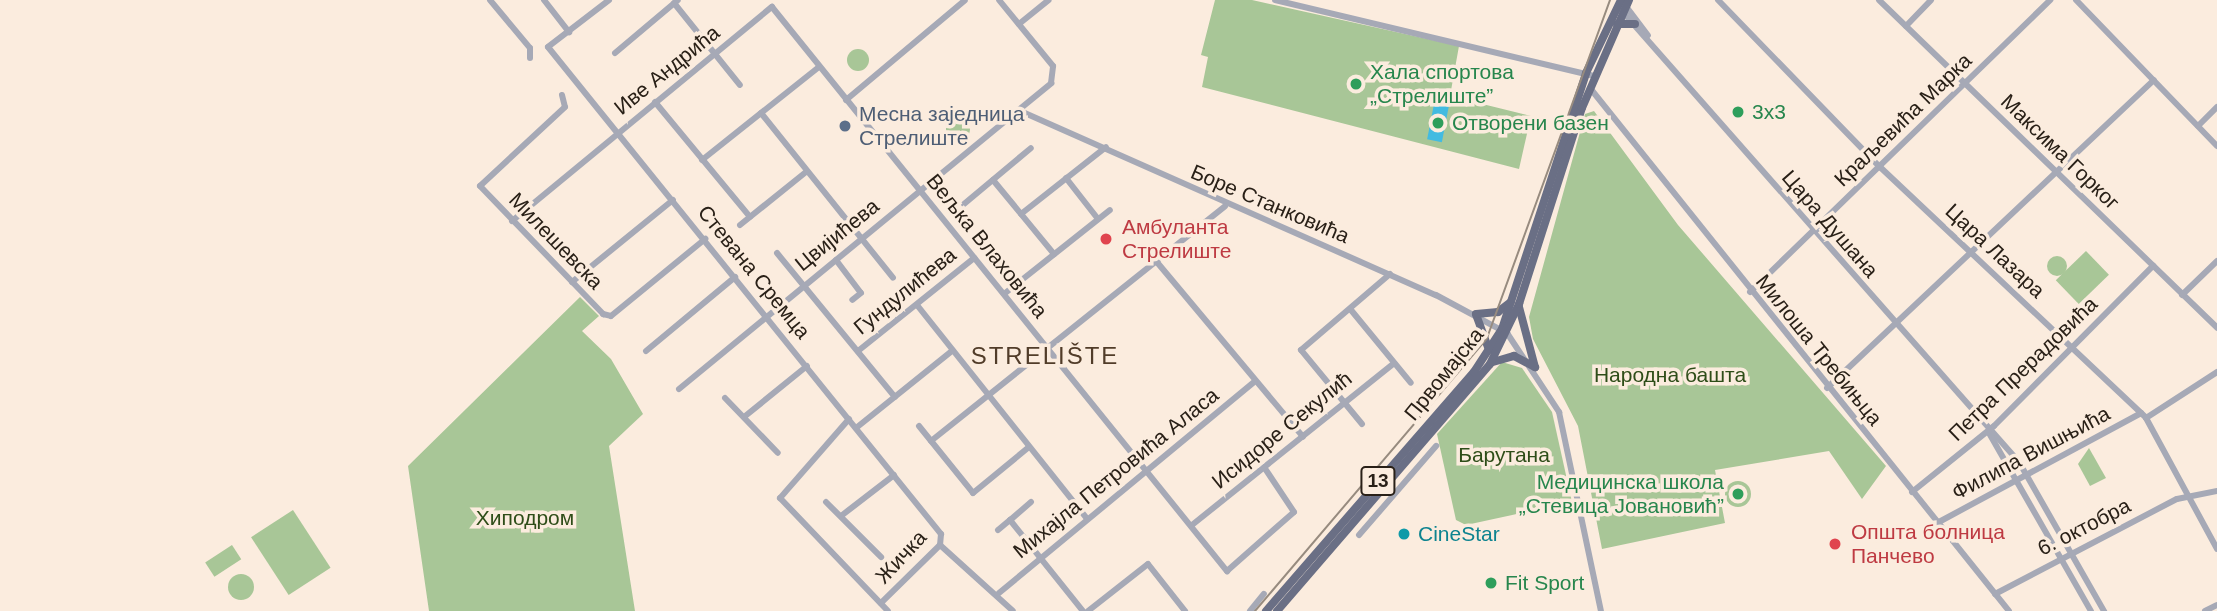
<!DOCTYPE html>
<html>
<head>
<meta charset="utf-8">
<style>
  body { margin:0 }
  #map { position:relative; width:2217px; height:611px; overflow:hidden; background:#fbecde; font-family:Helvetica,sans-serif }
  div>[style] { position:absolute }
  .green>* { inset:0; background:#a8c697; transform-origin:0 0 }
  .round { border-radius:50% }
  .water>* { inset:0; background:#43bbe1; transform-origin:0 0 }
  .minor>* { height:6px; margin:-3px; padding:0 3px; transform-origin:3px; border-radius:3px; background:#a6a9b6 }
  .major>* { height:8px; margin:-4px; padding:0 4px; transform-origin:4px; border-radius:4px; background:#6a6f85 }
  .rail>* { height:2px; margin:-1px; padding:0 1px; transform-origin:1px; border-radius:1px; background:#978b7f }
  .dots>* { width:19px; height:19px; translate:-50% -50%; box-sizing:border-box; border:4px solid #fbecde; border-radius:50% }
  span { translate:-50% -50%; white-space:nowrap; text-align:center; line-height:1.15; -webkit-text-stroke:7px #fbecde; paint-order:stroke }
  .shield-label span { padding:2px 5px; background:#fbecde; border:2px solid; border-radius:5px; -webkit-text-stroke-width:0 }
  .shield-label { font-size:19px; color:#292017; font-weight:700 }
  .street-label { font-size:21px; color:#292017 }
  .leisure-label { font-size:21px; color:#27864d }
  .left { translate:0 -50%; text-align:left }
  .right { translate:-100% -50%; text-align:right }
  .service-label { font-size:21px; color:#4e5e75 }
  .health-label { font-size:21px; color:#be3a42 }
  .park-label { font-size:21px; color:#2e4d18 }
  .culture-label { font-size:21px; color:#0d838f }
  .quarter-label { font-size:24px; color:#513c29; letter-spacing:2px }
</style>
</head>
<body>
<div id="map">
  <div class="green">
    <i style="clip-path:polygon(1215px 0,1252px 0,1459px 46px,1450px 96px,1531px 116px,1519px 169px,1202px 87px,1208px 57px,1201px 55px)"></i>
    <i class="round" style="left:847px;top:49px;width:22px;height:22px"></i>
    <i style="clip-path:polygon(1594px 111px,1678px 225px,1886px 466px,1862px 499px,1829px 451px,1715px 470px,1725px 523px,1602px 549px,1578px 426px,1533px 339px,1529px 317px,1585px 114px)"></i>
    <i class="round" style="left:946px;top:117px;width:24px;height:24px"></i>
    <i style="left:2086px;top:251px;width:33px;height:42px;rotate:46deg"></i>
    <i class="round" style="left:2047px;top:256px;width:20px;height:20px"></i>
    <i style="clip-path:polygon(580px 297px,599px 316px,582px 331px,611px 359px,643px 414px,609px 446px,635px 611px,429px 611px,408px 466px)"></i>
    <i style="clip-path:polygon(1502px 362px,1522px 368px,1552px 412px,1572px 502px,1466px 525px,1456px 520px,1437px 434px)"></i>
    <i style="clip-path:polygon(2089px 448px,2106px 478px,2090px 486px,2078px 464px)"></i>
    <i class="round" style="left:1725px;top:481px;width:26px;height:26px"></i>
    <i style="left:293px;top:510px;width:69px;height:50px;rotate:57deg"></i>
    <i style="left:232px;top:545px;width:17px;height:32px;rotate:57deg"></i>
    <i class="round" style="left:228px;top:574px;width:26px;height:26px"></i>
  </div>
  <div class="water">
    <i style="left:1434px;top:104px;width:15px;height:36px;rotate:11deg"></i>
  </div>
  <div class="minor">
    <i style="left:490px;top:0;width:62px;rotate:50.2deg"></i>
    <i style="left:530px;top:48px;width:10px;rotate:90deg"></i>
    <i style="left:544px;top:0;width:41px;rotate:52deg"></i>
    <i style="left:609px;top:0;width:77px;rotate:142.4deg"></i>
    <i style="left:548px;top:47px;width:626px;rotate:51.1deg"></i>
    <i style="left:941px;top:534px;width:11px;rotate:95deg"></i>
    <i style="left:940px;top:545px;width:83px;rotate:135.5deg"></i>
    <i style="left:1275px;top:0;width:328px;rotate:13.4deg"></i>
    <i style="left:1718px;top:0;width:233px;rotate:45.9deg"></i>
    <i style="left:1880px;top:167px;width:366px;rotate:43.3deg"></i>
    <i style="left:2146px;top:418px;width:149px;rotate:61.5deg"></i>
    <i style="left:1879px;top:0;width:471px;rotate:44.1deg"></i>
    <i style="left:2076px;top:0;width:203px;rotate:46deg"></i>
    <i style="left:674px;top:3px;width:105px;rotate:51.2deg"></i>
    <i style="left:1625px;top:5px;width:38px;rotate:53deg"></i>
    <i style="left:1621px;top:10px;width:602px;rotate:48.64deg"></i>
    <i style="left:2019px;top:462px;width:172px;rotate:60.3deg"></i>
    <i style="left:1019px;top:24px;width:38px;rotate:-39deg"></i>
    <i style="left:1906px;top:26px;width:36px;rotate:-46deg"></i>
    <i style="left:615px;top:53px;width:82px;rotate:-40.1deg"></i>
    <i style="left:1590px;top:88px;width:670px;rotate:51.3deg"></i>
    <i style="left:562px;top:95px;width:12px;rotate:76deg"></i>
    <i style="left:565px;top:107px;width:116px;rotate:137.1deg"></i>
    <i style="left:480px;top:186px;width:178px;rotate:46.1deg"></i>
    <i style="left:603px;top:314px;width:8px;rotate:14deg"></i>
    <i style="left:611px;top:316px;width:122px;rotate:-39.3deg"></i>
    <i style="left:846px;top:100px;width:155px;rotate:-40deg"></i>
    <i style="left:655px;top:102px;width:149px;rotate:50.4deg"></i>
    <i style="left:1018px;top:110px;width:457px;rotate:23.9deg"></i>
    <i style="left:1436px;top:295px;width:81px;rotate:28.2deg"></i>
    <i style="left:1507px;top:333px;width:95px;rotate:56.6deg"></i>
    <i style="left:1559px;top:412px;width:203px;rotate:78.1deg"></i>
    <i style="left:761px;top:113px;width:211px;rotate:51.3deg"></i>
    <i style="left:2198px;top:126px;width:27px;rotate:-45deg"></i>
    <i style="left:702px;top:160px;width:149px;rotate:-38.5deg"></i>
    <i style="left:1066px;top:178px;width:52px;rotate:52deg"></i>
    <i style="left:993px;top:180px;width:96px;rotate:50.5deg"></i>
    <i style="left:964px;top:204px;width:87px;rotate:-39.9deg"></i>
    <i style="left:1021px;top:214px;width:108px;rotate:-38.2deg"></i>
    <i style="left:512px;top:221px;width:337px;rotate:-39.5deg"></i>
    <i style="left:772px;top:7px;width:725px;rotate:51.11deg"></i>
    <i style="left:1227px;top:571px;width:89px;rotate:-41.4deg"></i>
    <i style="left:1294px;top:512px;width:54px;rotate:-123.7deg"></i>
    <i style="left:740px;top:225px;width:85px;rotate:-38.8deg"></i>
    <i style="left:777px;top:253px;width:186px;rotate:50.7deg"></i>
    <i style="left:836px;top:260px;width:41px;rotate:52.9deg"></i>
    <i style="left:861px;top:293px;width:11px;rotate:142deg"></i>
    <i style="left:1156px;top:261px;width:229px;rotate:50.1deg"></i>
    <i style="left:572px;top:282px;width:130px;rotate:-39.1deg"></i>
    <i style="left:1750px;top:292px;width:419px;rotate:-44.2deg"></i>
    <i style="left:1004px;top:294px;width:135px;rotate:-38.4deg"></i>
    <i style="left:2182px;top:295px;width:49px;rotate:-44.2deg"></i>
    <i style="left:917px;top:305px;width:273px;rotate:51.5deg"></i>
    <i style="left:1351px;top:310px;width:94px;rotate:50.6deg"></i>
    <i style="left:646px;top:351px;width:116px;rotate:-39.7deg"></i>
    <i style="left:858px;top:351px;width:149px;rotate:-38.7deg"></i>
    <i style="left:1827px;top:388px;width:449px;rotate:-43.3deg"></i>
    <i style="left:679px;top:389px;width:482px;rotate:-39.4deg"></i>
    <i style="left:1051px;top:83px;width:17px;rotate:-83deg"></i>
    <i style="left:1053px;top:66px;width:85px;rotate:-129.3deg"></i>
    <i style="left:725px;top:398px;width:76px;rotate:46.1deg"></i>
    <i style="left:744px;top:417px;width:81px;rotate:-39deg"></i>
    <i style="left:2146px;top:418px;width:85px;rotate:-32.9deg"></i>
    <i style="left:849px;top:419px;width:105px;rotate:131.1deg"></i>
    <i style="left:780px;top:498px;width:156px;rotate:46.3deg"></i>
    <i style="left:1362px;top:424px;width:96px;rotate:-129.5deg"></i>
    <i style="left:1301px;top:350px;width:117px;rotate:-40.5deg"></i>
    <i style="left:919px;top:426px;width:86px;rotate:51.1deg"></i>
    <i style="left:973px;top:493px;width:72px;rotate:-39.4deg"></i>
    <i style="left:856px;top:428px;width:124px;rotate:-38.8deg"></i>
    <i style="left:1989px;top:433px;width:205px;rotate:60.2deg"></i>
    <i style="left:931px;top:441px;width:376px;rotate:-38.6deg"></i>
    <i style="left:1912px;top:492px;width:105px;rotate:-38.8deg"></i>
    <i style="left:1994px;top:426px;width:226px;rotate:-45.2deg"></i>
    <i style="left:826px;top:502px;width:78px;rotate:45deg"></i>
    <i style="left:1031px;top:502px;width:28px;rotate:139deg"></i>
    <i style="left:1010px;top:520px;width:117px;rotate:51.3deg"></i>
    <i style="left:841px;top:516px;width:67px;rotate:-37.7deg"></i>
    <i style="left:1937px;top:523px;width:232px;rotate:-28.3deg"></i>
    <i style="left:1192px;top:525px;width:259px;rotate:-38.7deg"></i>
    <i style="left:998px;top:530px;width:16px;rotate:-40deg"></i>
    <i style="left:1359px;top:535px;width:118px;rotate:-49.1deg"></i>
    <i style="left:940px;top:545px;width:98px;rotate:42.1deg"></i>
    <i style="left:999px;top:593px;width:332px;rotate:-39.6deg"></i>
    <i style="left:1995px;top:594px;width:205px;rotate:-27.6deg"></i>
    <i style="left:2177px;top:499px;width:41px;rotate:-11.3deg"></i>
    <i style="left:1088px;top:611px;width:76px;rotate:-38.1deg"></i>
    <i style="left:1148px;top:564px;width:60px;rotate:51.8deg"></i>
    <i style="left:1250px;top:611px;width:22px;rotate:-51deg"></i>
    <i style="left:2205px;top:611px;width:13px;rotate:-27deg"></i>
  </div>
  <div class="major">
    <i style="left:1617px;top:24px;width:18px"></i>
    <i style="left:1519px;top:307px;width:62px;rotate:75.1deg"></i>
    <i style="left:1489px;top:350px;width:38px;rotate:-110deg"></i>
    <i style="left:1476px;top:314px;width:22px;rotate:-5deg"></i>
    <i style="left:1498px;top:312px;width:16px;rotate:-38deg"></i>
    <i style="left:1493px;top:362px;width:22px;rotate:-16deg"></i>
    <i style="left:1514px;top:356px;width:24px;rotate:28deg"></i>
    <i style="left:1266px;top:611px;width:317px;rotate:-49deg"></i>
    <i style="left:1474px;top:372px;width:51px;rotate:-56.9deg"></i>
    <i style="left:1502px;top:329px;width:269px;rotate:-71.8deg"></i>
    <i style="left:1586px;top:73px;width:81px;rotate:-64.4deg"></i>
    <i style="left:1277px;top:611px;width:326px;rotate:-49.2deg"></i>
    <i style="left:1490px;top:364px;width:67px;rotate:-64.2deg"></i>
    <i style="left:1519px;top:304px;width:206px;rotate:-72.2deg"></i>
    <i style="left:1582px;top:108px;width:118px;rotate:-66.5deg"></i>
  </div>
  <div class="rail">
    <i style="left:1255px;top:611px;width:358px;rotate:-49.6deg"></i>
    <i style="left:1487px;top:338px;width:360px;rotate:-70deg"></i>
  </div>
  <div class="dots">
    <i style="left:1356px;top:84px;background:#2e9e5b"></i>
    <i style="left:1738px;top:112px;background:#2e9e5b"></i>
    <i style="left:1438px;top:123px;background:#2e9e5b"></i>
    <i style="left:845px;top:126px;background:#5c6f8a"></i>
    <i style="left:1106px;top:239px;background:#e0444e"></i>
    <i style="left:1738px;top:494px;background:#2e9e5b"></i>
    <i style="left:1404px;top:534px;background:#0f9aa8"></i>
    <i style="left:1835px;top:544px;background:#e0444e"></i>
    <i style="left:1491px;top:583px;background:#2e9e5b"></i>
  </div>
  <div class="shield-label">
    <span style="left:1378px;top:481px">13</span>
  </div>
  <div class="street-label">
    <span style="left:667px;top:70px;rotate:-39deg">Иве Андрића</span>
    <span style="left:1903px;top:120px;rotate:-44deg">Краљевића Марка</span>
    <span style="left:2060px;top:152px;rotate:44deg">Максима Горког</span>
    <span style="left:1270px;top:204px;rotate:23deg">Боре Станковића</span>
    <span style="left:1830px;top:224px;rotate:49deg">Цара Душана</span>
    <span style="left:837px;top:235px;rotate:-39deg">Цвијићева</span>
    <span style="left:556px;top:241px;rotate:46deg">Милешевска</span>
    <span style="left:987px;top:246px;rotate:51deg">Вељка Влаховића</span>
    <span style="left:1995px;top:251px;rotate:43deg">Цара Лазара</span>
    <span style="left:754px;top:272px;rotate:51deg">Стевана Сремца</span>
    <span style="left:905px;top:291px;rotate:-39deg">Гундулићева</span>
    <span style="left:1819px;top:350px;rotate:51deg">Милоша Требињца</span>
    <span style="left:2023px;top:369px;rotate:-44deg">Петра Прерадовића</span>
    <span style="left:1444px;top:374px;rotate:-51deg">Првомајска</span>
    <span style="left:1282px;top:430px;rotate:-39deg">Исидоре Секулић</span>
    <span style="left:2031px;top:453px;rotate:-28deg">Филипа Вишњића</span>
    <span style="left:1116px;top:473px;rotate:-39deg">Михајла Петровића Аласа</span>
    <span style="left:2084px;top:527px;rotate:-27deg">6. октобра</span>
    <span style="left:901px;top:557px;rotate:-47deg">Жичка</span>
  </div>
  <div class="leisure-label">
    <span class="left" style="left:1370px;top:84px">Хала спортова<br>„Стрелиште”</span>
    <span class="left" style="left:1752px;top:112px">3x3</span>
    <span class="left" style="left:1452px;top:123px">Отворени базен</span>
    <span class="right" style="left:1724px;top:494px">Медицинска школа<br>„Стевица Јовановић”</span>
    <span class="left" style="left:1505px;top:583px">Fit Sport</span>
  </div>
  <div class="service-label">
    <span class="left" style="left:859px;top:126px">Месна заједница<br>Стрелиште</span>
  </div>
  <div class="health-label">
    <span class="left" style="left:1122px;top:239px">Амбуланта<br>Стрелиште</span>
    <span class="left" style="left:1851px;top:544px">Општа болница<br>Панчево</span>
  </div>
  <div class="park-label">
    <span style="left:1670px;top:375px">Народна башта</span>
    <span style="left:1504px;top:455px">Барутана</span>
    <span style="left:525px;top:518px">Хиподром</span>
  </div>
  <div class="culture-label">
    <span class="left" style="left:1418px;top:534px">CineStar</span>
  </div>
  <div class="quarter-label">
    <span style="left:1045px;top:356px">STRELIŠTE</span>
  </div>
</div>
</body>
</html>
